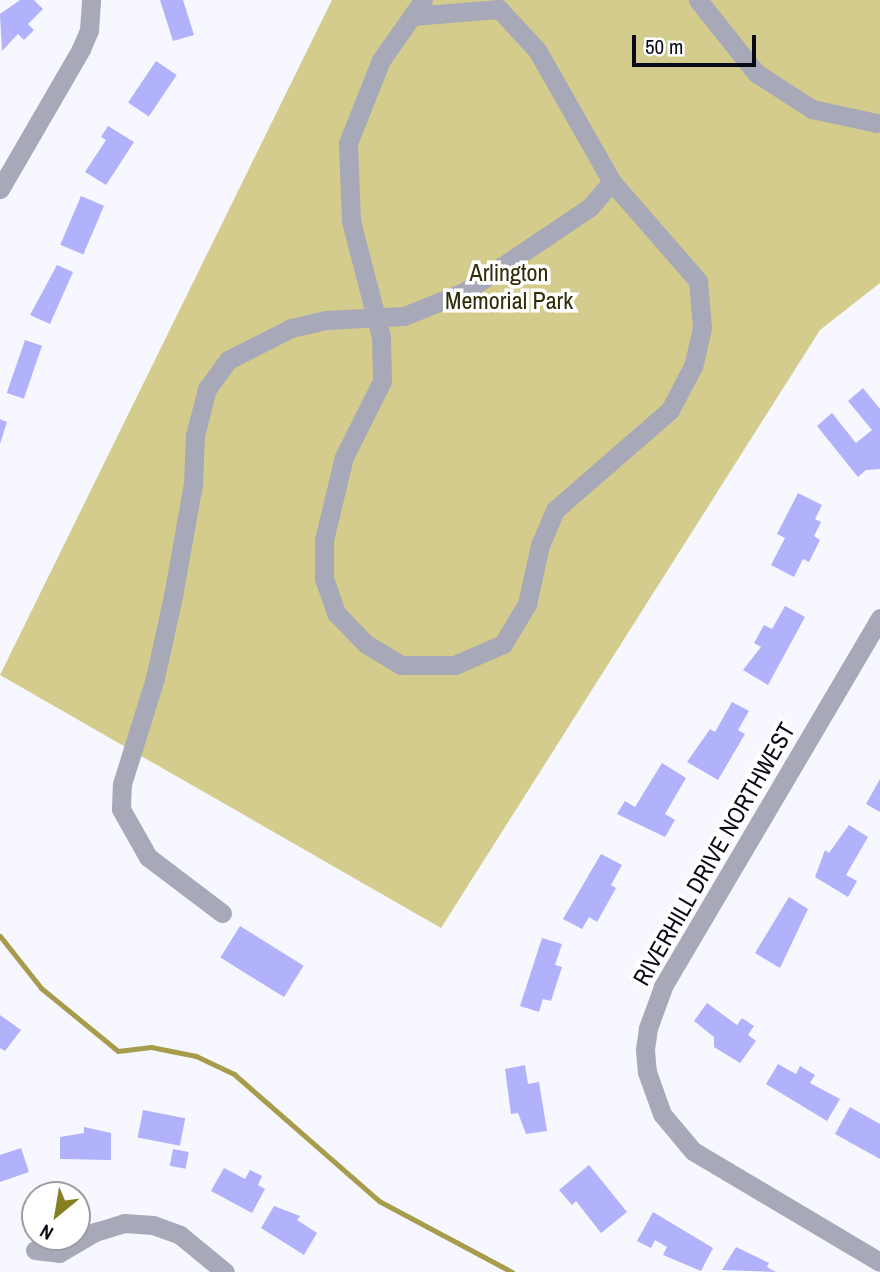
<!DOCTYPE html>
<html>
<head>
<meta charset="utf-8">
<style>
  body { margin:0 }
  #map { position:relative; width:880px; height:1272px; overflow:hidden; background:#f7f7ff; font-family:"Archivo Narrow",sans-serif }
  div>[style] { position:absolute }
  .green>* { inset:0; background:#d3cc8d }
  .stream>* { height:5px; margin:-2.5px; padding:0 2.5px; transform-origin:2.5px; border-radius:2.5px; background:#a69c4b }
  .building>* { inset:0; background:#b2b2fc; transform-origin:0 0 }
  .minor>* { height:19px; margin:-9.5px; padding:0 9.5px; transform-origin:9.5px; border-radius:9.5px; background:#a7a8b8 }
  span { translate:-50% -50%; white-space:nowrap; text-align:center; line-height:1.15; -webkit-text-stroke:7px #fff; paint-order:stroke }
  .park-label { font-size:24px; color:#302c07 }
  .street-label { font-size:24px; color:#0a0a15 }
  .north { position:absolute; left:21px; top:1181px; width:70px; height:70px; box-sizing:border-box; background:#fff; border:2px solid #9d9da1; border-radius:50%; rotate:210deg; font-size:19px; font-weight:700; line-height:28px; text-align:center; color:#0a0a15 }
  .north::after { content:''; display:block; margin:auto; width:24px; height:32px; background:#877d23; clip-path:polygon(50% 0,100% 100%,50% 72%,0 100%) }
  .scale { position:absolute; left:632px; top:35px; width:124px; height:32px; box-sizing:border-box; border:4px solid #0a0a15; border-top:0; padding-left:9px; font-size:21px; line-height:24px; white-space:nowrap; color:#0a0a15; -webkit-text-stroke:5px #fff; paint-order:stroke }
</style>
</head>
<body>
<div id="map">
  <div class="green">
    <i style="clip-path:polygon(332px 0,880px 0,880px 283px,820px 330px,441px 928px,0 675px)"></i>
  </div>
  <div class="stream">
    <i style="left:0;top:936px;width:66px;rotate:51.7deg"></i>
    <i style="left:41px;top:988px;width:99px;rotate:39.3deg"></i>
    <i style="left:118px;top:1051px;width:33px;rotate:-7deg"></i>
    <i style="left:151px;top:1047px;width:46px;rotate:11.3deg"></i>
    <i style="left:196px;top:1056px;width:42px;rotate:25.3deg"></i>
    <i style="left:234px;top:1074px;width:193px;rotate:41.2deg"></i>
    <i style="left:379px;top:1201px;width:151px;rotate:28.1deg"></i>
  </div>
  <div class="building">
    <i style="clip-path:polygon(20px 0,34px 0,43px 9px,28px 24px,34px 30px,24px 40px,18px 34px,2px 51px,0 14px)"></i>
    <i style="clip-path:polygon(160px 0,183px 0,194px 35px,173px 41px)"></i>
    <i style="left:156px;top:61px;width:25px;height:50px;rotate:34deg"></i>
    <i style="clip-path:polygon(108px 126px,134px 142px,106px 185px,85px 172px,106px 140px,101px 137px)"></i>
    <i style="left:81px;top:196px;width:25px;height:53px;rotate:23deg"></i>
    <i style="clip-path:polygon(57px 265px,73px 272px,50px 324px,30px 315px)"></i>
    <i style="left:25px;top:340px;width:18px;height:56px;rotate:19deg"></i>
    <i style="clip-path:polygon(863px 388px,880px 409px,880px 469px,866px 470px,858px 477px,817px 426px,832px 413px,856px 443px,872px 430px,848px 401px)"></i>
    <i style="clip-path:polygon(0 419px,7px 422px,0 444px)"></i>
    <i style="clip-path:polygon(798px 493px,822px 505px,815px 519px,821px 522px,814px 536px,820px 540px,809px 562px,803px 559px,794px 577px,771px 565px,785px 538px,777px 534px)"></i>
    <i style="clip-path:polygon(785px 606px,805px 617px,768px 685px,743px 670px,761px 647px,754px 643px,764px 625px,772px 629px)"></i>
    <i style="clip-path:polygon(732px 702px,749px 711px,738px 730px,745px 734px,718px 780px,687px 762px,710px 729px,715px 732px)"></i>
    <i style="clip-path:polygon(662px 763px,686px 778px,665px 814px,675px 820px,665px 837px,617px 814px,625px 801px,635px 807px)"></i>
    <i style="clip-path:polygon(880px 779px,880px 812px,866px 804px)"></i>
    <i style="clip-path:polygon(849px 825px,868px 837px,846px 875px,857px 881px,848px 897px,815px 877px,825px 850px,829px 853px)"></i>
    <i style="clip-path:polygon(601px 854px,622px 865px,611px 885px,616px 888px,597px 922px,589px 917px,582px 929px,563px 919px)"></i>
    <i style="clip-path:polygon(789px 897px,808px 909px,780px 968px,755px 953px)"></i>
    <i style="left:240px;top:926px;width:75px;height:37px;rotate:32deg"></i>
    <i style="clip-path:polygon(542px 938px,562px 944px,555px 965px,562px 967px,551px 1001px,543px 999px,539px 1012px,520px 1006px)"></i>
    <i style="clip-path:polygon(707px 1003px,737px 1025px,742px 1018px,754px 1026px,748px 1035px,756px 1041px,740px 1063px,714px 1047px,714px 1037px,694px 1021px)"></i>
    <i style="clip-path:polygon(0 1015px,21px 1030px,5px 1051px,0 1048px)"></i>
    <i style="clip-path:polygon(778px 1064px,796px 1074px,800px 1066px,815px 1075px,810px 1083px,840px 1099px,827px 1121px,766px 1084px)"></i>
    <i style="clip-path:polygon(525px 1065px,528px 1084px,539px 1082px,547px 1131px,526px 1134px,518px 1113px,511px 1114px,505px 1069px)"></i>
    <i style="clip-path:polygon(850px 1107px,880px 1124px,880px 1159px,835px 1134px)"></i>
    <i style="left:143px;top:1110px;width:43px;height:28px;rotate:11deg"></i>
    <i style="clip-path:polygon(84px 1127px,111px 1133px,111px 1160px,60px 1159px,60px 1137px,84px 1133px)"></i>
    <i style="clip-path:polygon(21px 1148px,29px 1172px,0 1182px,0 1155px)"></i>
    <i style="left:173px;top:1149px;width:16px;height:17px;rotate:11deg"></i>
    <i style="clip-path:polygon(589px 1165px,627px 1212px,601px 1233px,576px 1201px,572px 1205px,559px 1190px)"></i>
    <i style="clip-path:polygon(224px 1168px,245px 1179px,250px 1170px,262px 1176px,258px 1185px,265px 1189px,252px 1213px,211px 1191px)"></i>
    <i style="clip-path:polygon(274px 1206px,300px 1216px,297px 1220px,317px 1233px,304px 1255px,261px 1228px)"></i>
    <i style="clip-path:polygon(653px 1212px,713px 1248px,701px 1271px,663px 1255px,667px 1247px,655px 1240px,651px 1248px,637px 1241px)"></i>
    <i style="clip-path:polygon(736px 1247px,769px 1263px,767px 1267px,776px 1272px,722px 1270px)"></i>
  </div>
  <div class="minor">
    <i style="left:698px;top:0;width:93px;rotate:51.5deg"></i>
    <i style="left:756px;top:73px;width:67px;rotate:32.7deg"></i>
    <i style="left:812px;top:109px;width:66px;rotate:12.2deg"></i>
    <i style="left:412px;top:16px;width:87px;rotate:-4.6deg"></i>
    <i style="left:499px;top:9px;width:56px;rotate:47.2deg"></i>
    <i style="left:537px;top:50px;width:152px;rotate:60.4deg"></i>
    <i style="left:612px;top:182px;width:131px;rotate:49deg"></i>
    <i style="left:698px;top:281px;width:47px;rotate:85.1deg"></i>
    <i style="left:702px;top:328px;width:39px;rotate:103deg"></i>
    <i style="left:693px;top:366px;width:50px;rotate:117.6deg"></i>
    <i style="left:670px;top:410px;width:152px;rotate:139deg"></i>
    <i style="left:555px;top:510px;width:38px;rotate:113deg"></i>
    <i style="left:540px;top:545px;width:60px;rotate:102.4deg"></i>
    <i style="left:527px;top:604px;width:47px;rotate:121deg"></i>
    <i style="left:503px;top:644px;width:52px;rotate:156.4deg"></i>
    <i style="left:455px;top:665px;width:54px;rotate:180deg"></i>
    <i style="left:401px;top:665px;width:41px;rotate:-149deg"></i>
    <i style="left:366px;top:644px;width:43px;rotate:-134.1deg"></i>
    <i style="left:336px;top:613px;width:36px;rotate:-109deg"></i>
    <i style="left:324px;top:579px;width:39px;rotate:-90deg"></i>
    <i style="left:324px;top:540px;width:85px;rotate:-76.5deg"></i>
    <i style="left:344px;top:457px;width:85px;rotate:-63.4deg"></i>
    <i style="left:382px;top:381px;width:44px;rotate:-91.3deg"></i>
    <i style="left:381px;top:337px;width:120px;rotate:-104.5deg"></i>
    <i style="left:351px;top:221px;width:78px;rotate:-92.2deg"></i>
    <i style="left:348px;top:143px;width:89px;rotate:-68.3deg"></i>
    <i style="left:381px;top:60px;width:54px;rotate:-54.8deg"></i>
    <i style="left:412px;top:16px;width:19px;rotate:-55deg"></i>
    <i style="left:0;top:189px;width:162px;rotate:-59.9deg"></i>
    <i style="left:81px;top:49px;width:21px;rotate:-67deg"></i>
    <i style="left:89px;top:30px;width:30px;rotate:-86deg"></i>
    <i style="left:880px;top:618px;width:428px;rotate:120.5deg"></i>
    <i style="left:663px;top:987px;width:44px;rotate:110.1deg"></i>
    <i style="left:648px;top:1028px;width:22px;rotate:98deg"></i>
    <i style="left:645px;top:1050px;width:22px;rotate:85deg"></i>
    <i style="left:647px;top:1072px;width:45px;rotate:70.3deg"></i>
    <i style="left:662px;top:1114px;width:48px;rotate:50deg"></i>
    <i style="left:693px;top:1151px;width:217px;rotate:30.7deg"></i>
    <i style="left:222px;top:913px;width:93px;rotate:-142.9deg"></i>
    <i style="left:148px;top:857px;width:55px;rotate:-119.4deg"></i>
    <i style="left:121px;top:809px;width:25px;rotate:-88deg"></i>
    <i style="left:122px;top:784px;width:111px;rotate:-72.7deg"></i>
    <i style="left:155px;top:678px;width:84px;rotate:-77.6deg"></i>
    <i style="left:173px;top:596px;width:114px;rotate:-79.9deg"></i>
    <i style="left:193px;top:484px;width:49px;rotate:-87.7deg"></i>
    <i style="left:195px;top:435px;width:48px;rotate:-75.4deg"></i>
    <i style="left:207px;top:389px;width:36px;rotate:-54deg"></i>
    <i style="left:228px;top:360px;width:71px;rotate:-26.9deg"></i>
    <i style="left:291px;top:328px;width:36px;rotate:-13deg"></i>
    <i style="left:326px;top:320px;width:78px;rotate:-2.9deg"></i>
    <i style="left:404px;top:316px;width:65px;rotate:-21.8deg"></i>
    <i style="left:464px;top:292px;width:152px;rotate:-34deg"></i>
    <i style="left:590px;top:207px;width:33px;rotate:-49deg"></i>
    <i style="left:35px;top:1250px;width:24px;rotate:7deg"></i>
    <i style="left:59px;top:1253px;width:42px;rotate:-30.3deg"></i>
    <i style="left:95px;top:1232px;width:30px;rotate:-17deg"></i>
    <i style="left:124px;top:1223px;width:29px;rotate:4deg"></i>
    <i style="left:153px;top:1225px;width:29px;rotate:20deg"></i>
    <i style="left:180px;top:1235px;width:58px;rotate:39.4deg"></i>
  </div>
  <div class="park-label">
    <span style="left:509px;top:287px">Arlington<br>Memorial Park</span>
  </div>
  <div class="street-label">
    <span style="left:714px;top:854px;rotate:-60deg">RIVERHILL DRIVE NORTHWEST</span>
  </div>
  <div class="north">N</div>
  <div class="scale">50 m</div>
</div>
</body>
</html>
